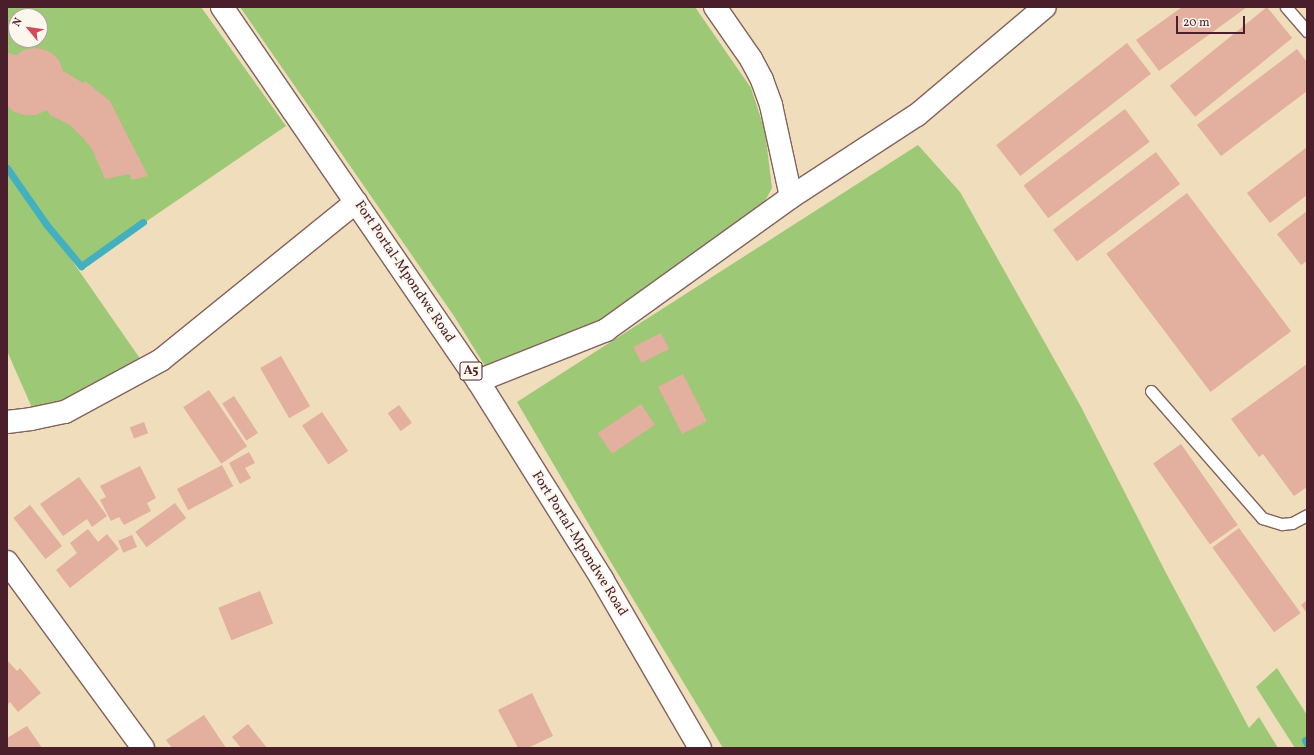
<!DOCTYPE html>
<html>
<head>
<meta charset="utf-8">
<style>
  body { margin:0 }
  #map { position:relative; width:1314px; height:755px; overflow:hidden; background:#efddbb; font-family:Vollkorn,serif }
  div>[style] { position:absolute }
  .green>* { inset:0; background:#9dc875 }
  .stream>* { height:7px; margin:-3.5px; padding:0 3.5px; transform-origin:3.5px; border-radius:3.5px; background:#42b0be }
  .building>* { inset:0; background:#e3af9e; transform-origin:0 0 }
  .roads { filter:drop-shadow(1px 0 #84625d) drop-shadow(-1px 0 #84625d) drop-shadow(0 1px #84625d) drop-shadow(0 -1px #84625d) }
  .lane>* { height:11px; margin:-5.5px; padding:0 5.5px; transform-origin:5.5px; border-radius:5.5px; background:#fff }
  .street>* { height:22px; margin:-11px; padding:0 11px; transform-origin:11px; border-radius:11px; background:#fff }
  .highway>* { height:22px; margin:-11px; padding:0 11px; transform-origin:11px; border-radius:11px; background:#fff }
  span { translate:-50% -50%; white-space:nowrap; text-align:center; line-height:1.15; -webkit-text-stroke:4px #fbf7ec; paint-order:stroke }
  .shield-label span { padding:1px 3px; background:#fbf7ec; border:1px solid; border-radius:3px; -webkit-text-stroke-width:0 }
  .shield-label { font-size:13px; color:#4a1f2b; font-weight:700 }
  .street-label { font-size:14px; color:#4a1f2b }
  .frame { position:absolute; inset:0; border:8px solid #4a1f2b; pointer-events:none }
  .north { position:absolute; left:8px; top:8px; width:40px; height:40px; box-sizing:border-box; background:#fbf7ec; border:1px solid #b4a19f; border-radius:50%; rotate:299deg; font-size:11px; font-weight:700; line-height:16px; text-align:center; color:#4a1f2b }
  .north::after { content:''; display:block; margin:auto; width:14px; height:18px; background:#d1495b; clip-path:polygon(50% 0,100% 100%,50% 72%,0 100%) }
  .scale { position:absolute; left:1176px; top:16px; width:69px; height:18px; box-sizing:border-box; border:2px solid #4a1f2b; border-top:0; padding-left:5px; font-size:12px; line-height:14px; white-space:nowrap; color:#4a1f2b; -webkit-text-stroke:3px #fbf7ec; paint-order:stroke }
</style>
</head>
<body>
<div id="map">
  <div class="green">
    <i style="clip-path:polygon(evenodd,7px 7px,201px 7px,286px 126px,81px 266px,50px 229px,148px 370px,37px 419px,7px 351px,7px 7px,16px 16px,40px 16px,40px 40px,16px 40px,16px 16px)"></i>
    <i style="clip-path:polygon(240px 7px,695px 7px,751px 88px,765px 131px,772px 188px,759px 212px,606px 316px,540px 359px,485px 366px,454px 316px)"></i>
    <i style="clip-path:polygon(918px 145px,960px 192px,1080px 405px,1166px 573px,1249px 728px,1259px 717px,1278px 748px,723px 748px,612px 564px,517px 402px)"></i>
    <i style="clip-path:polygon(1277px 668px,1307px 715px,1307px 748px,1295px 748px,1256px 687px)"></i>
  </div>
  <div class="stream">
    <i style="left:7px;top:168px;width:68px;rotate:55.1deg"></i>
    <i style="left:46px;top:224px;width:55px;rotate:50.2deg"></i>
    <i style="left:81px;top:266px;width:76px;rotate:-35.4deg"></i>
    <i style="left:1305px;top:740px;width:4px;rotate:63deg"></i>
  </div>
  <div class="building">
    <i style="clip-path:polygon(1182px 7px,1247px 7px,1159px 71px,1136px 40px)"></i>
    <i style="left:1267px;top:7px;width:40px;height:125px;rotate:51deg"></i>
    <i style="left:1127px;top:43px;width:39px;height:166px;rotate:52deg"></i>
    <i style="clip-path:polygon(35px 48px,46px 50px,53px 54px,59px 60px,63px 71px,83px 83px,85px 81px,110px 101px,148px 176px,131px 180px,130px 174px,105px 179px,92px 149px,83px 138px,70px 125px,50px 115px,47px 110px,36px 115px,25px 115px,14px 112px,7px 105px,7px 53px,17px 55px,23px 50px)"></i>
    <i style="clip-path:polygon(1297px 49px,1307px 62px,1307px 91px,1221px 156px,1197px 125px)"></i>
    <i style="left:1125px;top:109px;width:41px;height:127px;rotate:53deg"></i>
    <i style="clip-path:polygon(1307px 147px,1307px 195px,1270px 223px,1247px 193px)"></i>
    <i style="left:1156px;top:152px;width:40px;height:129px;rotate:53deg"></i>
    <i style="left:1187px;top:193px;width:173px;height:101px;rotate:53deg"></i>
    <i style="clip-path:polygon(1307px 211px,1307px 261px,1301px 265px,1277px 234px)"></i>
    <i style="left:661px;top:333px;width:18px;height:31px;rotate:63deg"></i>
    <i style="left:281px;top:356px;width:58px;height:24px;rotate:60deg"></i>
    <i style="clip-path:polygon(1307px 364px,1307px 487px,1294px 496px,1263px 454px,1259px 457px,1231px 419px)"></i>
    <i style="left:683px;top:374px;width:53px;height:28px;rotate:63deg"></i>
    <i style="left:209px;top:390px;width:68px;height:31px;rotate:56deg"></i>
    <i style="left:234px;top:396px;width:44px;height:14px;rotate:57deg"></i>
    <i style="left:641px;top:404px;width:25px;height:52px;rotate:56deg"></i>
    <i style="left:399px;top:405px;width:22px;height:14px;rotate:54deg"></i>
    <i style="left:322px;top:412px;width:47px;height:24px;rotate:56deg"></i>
    <i style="left:144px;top:422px;width:12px;height:15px;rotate:70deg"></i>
    <i style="left:1181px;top:444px;width:99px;height:34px;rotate:55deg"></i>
    <i style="clip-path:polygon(249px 452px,255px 463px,245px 468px,251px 478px,240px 484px,229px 463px)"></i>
    <i style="left:222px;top:465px;width:24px;height:51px;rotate:62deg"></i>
    <i style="clip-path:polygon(140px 466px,156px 498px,147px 503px,151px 511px,124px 525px,119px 517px,111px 521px,100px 500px,106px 497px,100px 486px)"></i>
    <i style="clip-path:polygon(79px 477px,107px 516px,92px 527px,87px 519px,63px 536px,40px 504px)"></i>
    <i style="left:175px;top:503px;width:19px;height:49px;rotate:54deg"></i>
    <i style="left:30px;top:505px;width:52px;height:21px;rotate:52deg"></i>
    <i style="left:1239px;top:528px;width:105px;height:33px;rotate:54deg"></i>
    <i style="clip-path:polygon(88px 529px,98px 542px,107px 534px,119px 549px,70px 588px,56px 570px,77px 553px,70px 543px)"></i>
    <i style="left:132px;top:535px;width:13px;height:15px;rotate:67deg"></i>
    <i style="left:260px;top:591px;width:35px;height:45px;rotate:68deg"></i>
    <i style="clip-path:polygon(1307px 600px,1307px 613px,1301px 605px)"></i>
    <i style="clip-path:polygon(7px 660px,17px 671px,20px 668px,41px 693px,18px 712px,10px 702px,7px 705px)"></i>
    <i style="clip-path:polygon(532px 693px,553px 736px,528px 748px,518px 748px,498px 710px)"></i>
    <i style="clip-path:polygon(204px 715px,226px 748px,172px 748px,166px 740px)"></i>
    <i style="clip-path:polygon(248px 724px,267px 748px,241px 748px,232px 737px)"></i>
    <i style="clip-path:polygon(27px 726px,42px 748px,7px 748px,7px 738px)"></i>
  </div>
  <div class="roads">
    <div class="lane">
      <i style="left:1286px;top:7px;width:32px;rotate:49deg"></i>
      <i style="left:1151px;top:391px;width:169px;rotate:48.8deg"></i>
      <i style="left:1262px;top:518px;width:21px;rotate:17deg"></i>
      <i style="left:1282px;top:524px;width:10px;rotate:-6deg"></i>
      <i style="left:1292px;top:523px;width:17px;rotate:-28deg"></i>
    </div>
    <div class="street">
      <i style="left:715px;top:7px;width:63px;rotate:55.3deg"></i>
      <i style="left:751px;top:59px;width:24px;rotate:62deg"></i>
      <i style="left:762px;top:80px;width:27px;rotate:70deg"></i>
      <i style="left:771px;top:105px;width:94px;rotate:77.7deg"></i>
      <i style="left:478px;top:381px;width:138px;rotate:-21.7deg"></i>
      <i style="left:606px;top:330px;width:228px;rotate:-35.7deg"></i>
      <i style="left:791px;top:197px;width:150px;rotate:-33.1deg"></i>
      <i style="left:917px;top:115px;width:167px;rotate:-40.2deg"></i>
      <i style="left:7px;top:422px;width:24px;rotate:-7deg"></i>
      <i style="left:31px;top:419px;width:35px;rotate:-12deg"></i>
      <i style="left:65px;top:412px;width:109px;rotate:-28.4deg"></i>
      <i style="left:161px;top:360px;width:251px;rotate:-39deg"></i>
      <i style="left:7px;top:562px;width:230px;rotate:53.8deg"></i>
    </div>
    <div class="highway">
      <i style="left:222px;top:7px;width:453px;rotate:55.6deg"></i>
      <i style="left:478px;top:381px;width:234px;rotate:57.9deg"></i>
      <i style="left:602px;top:579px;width:195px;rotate:59.9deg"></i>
    </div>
  </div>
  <div class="shield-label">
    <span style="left:471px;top:371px">A5</span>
  </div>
  <div class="street-label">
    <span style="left:404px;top:272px;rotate:56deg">Fort Portal-Mpondwe Road</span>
    <span style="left:579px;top:544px;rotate:58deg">Fort Portal-Mpondwe Road</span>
  </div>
  <div class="frame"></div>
  <div class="north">N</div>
  <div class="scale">20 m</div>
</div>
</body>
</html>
